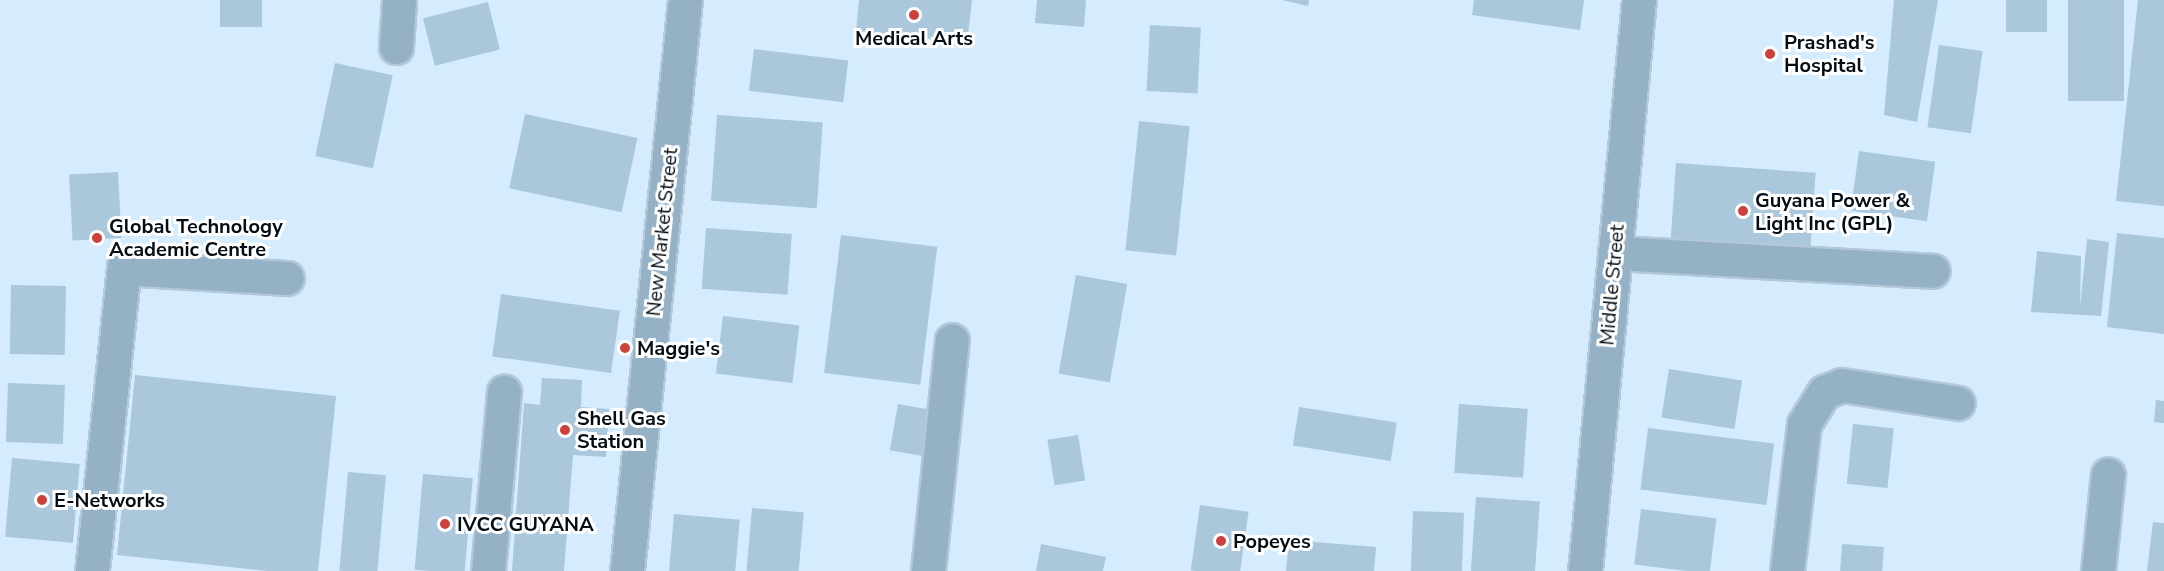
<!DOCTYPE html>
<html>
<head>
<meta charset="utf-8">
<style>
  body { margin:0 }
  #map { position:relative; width:2164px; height:571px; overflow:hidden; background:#d4ecfd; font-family:"Nunito Sans",sans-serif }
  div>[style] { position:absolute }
  .building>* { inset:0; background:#abc7dc; transform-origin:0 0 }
  .roads { filter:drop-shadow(2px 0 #b3c8d8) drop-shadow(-2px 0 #b3c8d8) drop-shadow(0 2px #b3c8d8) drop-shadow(0 -2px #b3c8d8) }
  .minor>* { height:33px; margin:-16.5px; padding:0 16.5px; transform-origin:16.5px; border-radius:16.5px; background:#95b1c6 }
  .dots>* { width:16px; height:16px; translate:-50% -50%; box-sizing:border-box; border:3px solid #fff; border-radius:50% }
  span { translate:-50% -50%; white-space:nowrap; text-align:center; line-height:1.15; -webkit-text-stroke:6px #fff; paint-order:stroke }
  .poi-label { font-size:20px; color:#040d14; font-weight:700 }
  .left { translate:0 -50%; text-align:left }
  .street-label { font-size:20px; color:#040d14 }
</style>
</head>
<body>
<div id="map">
  <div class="building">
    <i style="left:220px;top:0;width:42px;height:27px"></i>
    <i style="clip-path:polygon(859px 0,972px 0,967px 43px,856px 31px)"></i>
    <i style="clip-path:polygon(1037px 0,1086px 0,1084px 27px,1035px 23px)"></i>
    <i style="clip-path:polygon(1282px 0,1309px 0,1308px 6px)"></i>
    <i style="clip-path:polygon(1474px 0,1584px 0,1580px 30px,1472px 15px)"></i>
    <i style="clip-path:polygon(1894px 0,1938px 0,1917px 122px,1884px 115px)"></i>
    <i style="left:2006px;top:0;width:41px;height:32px"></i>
    <i style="left:2068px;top:0;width:56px;height:101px"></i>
    <i style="clip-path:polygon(2138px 0,2164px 0,2164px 206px,2116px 201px)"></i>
    <i style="left:488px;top:2px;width:49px;height:67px;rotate:76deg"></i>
    <i style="left:1150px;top:25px;width:51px;height:66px;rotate:3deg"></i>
    <i style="left:1939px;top:45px;width:44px;height:83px;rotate:8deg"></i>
    <i style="left:754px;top:49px;width:95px;height:42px;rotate:7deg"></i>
    <i style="left:335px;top:63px;width:59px;height:95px;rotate:12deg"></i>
    <i style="left:525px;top:114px;width:115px;height:76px;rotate:12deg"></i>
    <i style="left:717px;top:115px;width:106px;height:86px;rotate:4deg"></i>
    <i style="left:1139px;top:121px;width:51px;height:130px;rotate:6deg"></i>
    <i style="left:1859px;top:151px;width:77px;height:60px;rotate:8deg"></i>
    <i style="left:1676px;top:163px;width:140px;height:85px;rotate:4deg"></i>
    <i style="left:118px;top:172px;width:66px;height:49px;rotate:87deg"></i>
    <i style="left:706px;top:228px;width:86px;height:61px;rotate:4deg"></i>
    <i style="clip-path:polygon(2117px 233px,2164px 238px,2164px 334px,2107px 327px)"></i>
    <i style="left:841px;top:235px;width:97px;height:139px;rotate:7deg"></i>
    <i style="clip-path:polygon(2087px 239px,2109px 242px,2101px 316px,2031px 312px,2037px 251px,2081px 256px,2080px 307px)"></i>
    <i style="left:1076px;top:275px;width:52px;height:100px;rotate:10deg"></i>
    <i style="left:11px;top:285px;width:55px;height:69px;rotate:1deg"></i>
    <i style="left:501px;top:294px;width:120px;height:63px;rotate:8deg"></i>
    <i style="left:723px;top:316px;width:77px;height:58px;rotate:7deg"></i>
    <i style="left:1669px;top:369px;width:74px;height:49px;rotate:9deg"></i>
    <i style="clip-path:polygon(135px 375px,336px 396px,318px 571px,267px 571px,117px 555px)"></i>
    <i style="clip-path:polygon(542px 378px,582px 380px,581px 407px,609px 409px,606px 457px,573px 455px,564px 571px,512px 571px,524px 403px,540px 405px)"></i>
    <i style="left:8px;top:383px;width:57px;height:59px;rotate:2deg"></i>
    <i style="clip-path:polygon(2156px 400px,2164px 401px,2164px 423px,2154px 422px)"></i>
    <i style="left:898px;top:404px;width:35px;height:47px;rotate:10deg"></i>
    <i style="left:1459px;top:404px;width:69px;height:69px;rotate:4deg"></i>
    <i style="left:1299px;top:407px;width:99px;height:39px;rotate:9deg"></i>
    <i style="left:1853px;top:424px;width:41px;height:60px;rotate:6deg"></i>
    <i style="left:1648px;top:428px;width:127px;height:62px;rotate:7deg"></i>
    <i style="left:1078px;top:435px;width:46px;height:31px;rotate:81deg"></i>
    <i style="left:12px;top:458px;width:68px;height:79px;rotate:5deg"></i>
    <i style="left:348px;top:472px;width:38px;height:99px;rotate:5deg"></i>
    <i style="left:423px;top:474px;width:50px;height:96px;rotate:5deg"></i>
    <i style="left:1476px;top:497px;width:64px;height:74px;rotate:4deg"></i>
    <i style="left:1200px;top:505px;width:49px;height:66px;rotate:8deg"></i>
    <i style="left:752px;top:508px;width:52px;height:63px;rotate:5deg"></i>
    <i style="left:1641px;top:509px;width:76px;height:56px;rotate:7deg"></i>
    <i style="left:1413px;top:511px;width:51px;height:60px;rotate:2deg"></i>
    <i style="left:674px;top:514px;width:66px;height:57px;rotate:5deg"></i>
    <i style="clip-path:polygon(2153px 522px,2164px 523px,2164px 571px,2147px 571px)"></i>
    <i style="clip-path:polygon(1289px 540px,1376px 547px,1374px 571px,1286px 571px)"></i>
    <i style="clip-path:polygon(1041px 544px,1106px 557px,1103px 571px,1036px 571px)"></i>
    <i style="left:1842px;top:544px;width:42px;height:27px;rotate:4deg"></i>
  </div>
  <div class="roads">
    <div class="minor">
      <i style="left:396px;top:47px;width:47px;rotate:-86.3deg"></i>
      <i style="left:1615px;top:253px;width:318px;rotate:3.2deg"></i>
      <i style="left:92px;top:571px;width:305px;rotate:-84deg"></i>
      <i style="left:124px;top:268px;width:163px;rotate:3.5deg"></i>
      <i style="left:488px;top:571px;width:180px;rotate:-84.9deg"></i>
      <i style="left:627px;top:571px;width:574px;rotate:-84.2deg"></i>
      <i style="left:928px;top:571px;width:232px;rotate:-84.1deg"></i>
      <i style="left:1585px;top:571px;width:574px;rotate:-84.6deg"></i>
      <i style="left:1787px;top:571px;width:148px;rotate:-83.4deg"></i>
      <i style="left:1804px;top:424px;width:38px;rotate:-58deg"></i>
      <i style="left:1824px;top:392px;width:19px;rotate:-21deg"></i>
      <i style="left:1842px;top:385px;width:117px;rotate:8.8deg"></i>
      <i style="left:2098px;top:571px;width:97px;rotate:-84.1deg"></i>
    </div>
  </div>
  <div class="dots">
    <i style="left:914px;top:15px;background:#ce403b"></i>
    <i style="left:1770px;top:54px;background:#ce403b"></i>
    <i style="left:1743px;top:211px;background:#ce403b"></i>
    <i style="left:97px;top:238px;background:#ce403b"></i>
    <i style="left:625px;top:348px;background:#ce403b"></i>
    <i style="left:565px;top:430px;background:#ce403b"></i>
    <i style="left:42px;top:500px;background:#ce403b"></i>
    <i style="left:445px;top:524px;background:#ce403b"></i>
    <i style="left:1221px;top:541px;background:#ce403b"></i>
  </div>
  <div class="poi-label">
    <span style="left:914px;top:38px">Medical Arts</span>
    <span class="left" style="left:1784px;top:54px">Prashad's<br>Hospital</span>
    <span class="left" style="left:1755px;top:212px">Guyana Power &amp;<br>Light Inc (GPL)</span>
    <span class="left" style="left:109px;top:238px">Global Technology<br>Academic Centre</span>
    <span class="left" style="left:637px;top:348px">Maggie's</span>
    <span class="left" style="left:577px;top:430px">Shell Gas<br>Station</span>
    <span class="left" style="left:54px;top:500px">E-Networks</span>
    <span class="left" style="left:457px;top:524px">IVCC GUYANA</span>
    <span class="left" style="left:1233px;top:541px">Popeyes</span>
  </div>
  <div class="street-label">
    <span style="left:662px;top:232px;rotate:-84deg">New Market Street</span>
    <span style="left:1612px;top:285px;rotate:-85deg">Middle Street</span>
  </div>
</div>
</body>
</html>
